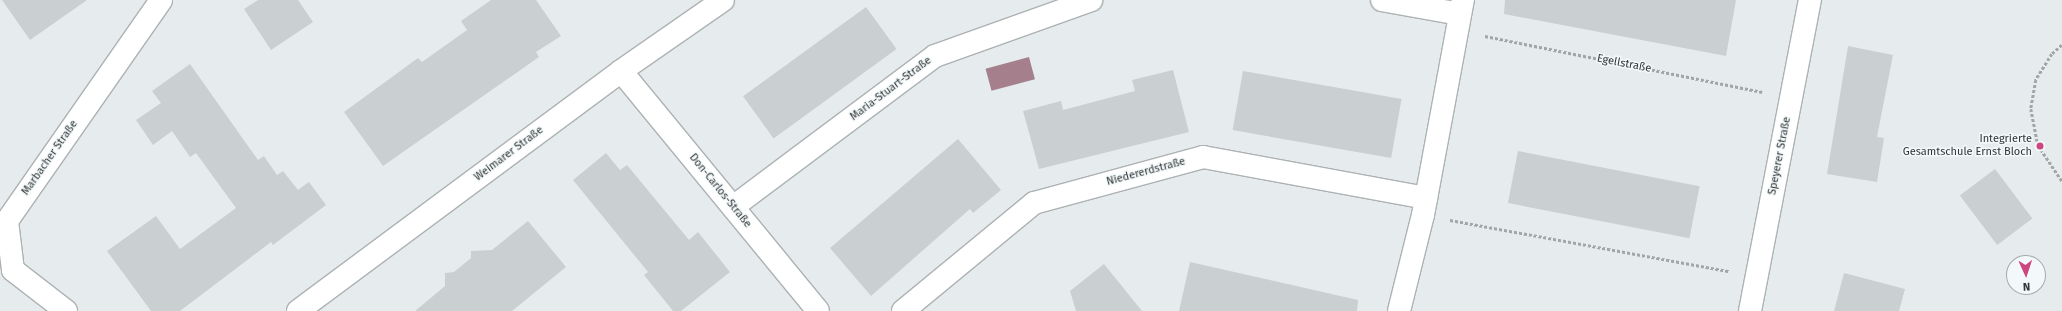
<!DOCTYPE html>
<html>
<head>
<meta charset="utf-8">
<style>
  body { margin:0 }
  #map { position:relative; width:2062px; height:311px; overflow:hidden; background:#e6eced; font-family:"Fira Sans",sans-serif }
  div>[style] { position:absolute }
  .water>* { inset:0; background:#a5808c; transform-origin:0 0 }
  .building>* { inset:0; background:#cad0d1; transform-origin:0 0 }
  .path>* { height:2.5px; margin-top:-1.25px; transform-origin:0; background:repeating-linear-gradient(90deg,#a2a6a7 0 3px,transparent 0 5px) }
  .roads { filter:drop-shadow(1px 0 #adb2b3) drop-shadow(-1px 0 #adb2b3) drop-shadow(0 1px #adb2b3) drop-shadow(0 -1px #adb2b3) }
  .minor>* { height:22px; margin:-11px; padding:0 11px; transform-origin:11px; border-radius:11px; background:#fff }
  .dots>* { width:11px; height:11px; translate:-50% -50%; box-sizing:border-box; border:2px solid #f3f9fa; border-radius:50% }
  span { translate:-50% -50%; white-space:nowrap; text-align:center; line-height:1.15; -webkit-text-stroke:3px #f3f9fa; paint-order:stroke }
  .street-label { font-size:11px; color:#323435 }
  .poi-label { font-size:11px; color:#323435 }
  .right { translate:-100% -50%; text-align:right }
  .north { position:absolute; left:2006px; top:255px; width:40px; height:40px; box-sizing:border-box; background:#f3f9fa; border:1px solid #a6aaab; border-radius:50%; rotate:177deg; font-size:11px; font-weight:700; line-height:16px; text-align:center; color:#323435 }
  .north::after { content:''; display:block; margin:auto; width:14px; height:18px; background:#ce4580; clip-path:polygon(50% 0,100% 100%,50% 72%,0 100%) }
</style>
</head>
<body>
<div id="map">
  <div class="water">
    <i style="left:1029px;top:57px;width:23px;height:45px;rotate:75deg"></i>
  </div>
  <div class="building">
    <i style="clip-path:polygon(2px 0,87px 0,30px 40px)"></i>
    <i style="clip-path:polygon(258px 0,298px 0,313px 22px,271px 50px,244px 9px)"></i>
    <i style="clip-path:polygon(491px 0,536px 0,561px 36px,536px 52px,539px 57px,383px 166px,344px 112px,418px 58px,422px 62px,467px 30px,461px 21px)"></i>
    <i style="clip-path:polygon(1505px 0,1736px 0,1726px 56px,1504px 14px)"></i>
    <i style="left:866px;top:7px;width:52px;height:152px;rotate:54deg"></i>
    <i style="clip-path:polygon(1848px 46px,1893px 55px,1877px 137px,1884px 138px,1877px 182px,1827px 174px)"></i>
    <i style="clip-path:polygon(190px 64px,258px 160px,264px 156px,277px 175px,283px 171px,298px 190px,309px 182px,326px 205px,273px 245px,271px 242px,180px 311px,151px 311px,107px 251px,156px 216px,180px 249px,236px 208px,196px 153px,190px 157px,172px 131px,153px 145px,136px 120px,161px 103px,152px 91px)"></i>
    <i style="clip-path:polygon(1173px 70px,1189px 132px,1039px 169px,1023px 111px,1061px 101px,1063px 110px,1135px 91px,1132px 80px)"></i>
    <i style="left:1243px;top:71px;width:161px;height:60px;rotate:10deg"></i>
    <i style="clip-path:polygon(958px 139px,1001px 190px,973px 213px,970px 209px,871px 296px,830px 248px)"></i>
    <i style="left:1518px;top:151px;width:185px;height:53px;rotate:11deg"></i>
    <i style="clip-path:polygon(606px 153px,620px 170px,627px 165px,689px 240px,698px 232px,730px 272px,681px 311px,673px 311px,644px 275px,648px 272px,573px 180px)"></i>
    <i style="left:1995px;top:169px;width:62px;height:44px;rotate:53deg"></i>
    <i style="clip-path:polygon(528px 221px,566px 267px,512px 311px,415px 311px,445px 286px,445px 273px,454px 272px,471px 258px,471px 251px,492px 250px)"></i>
    <i style="clip-path:polygon(1190px 262px,1358px 300px,1357px 311px,1179px 311px)"></i>
    <i style="clip-path:polygon(1104px 264px,1142px 311px,1076px 311px,1070px 291px)"></i>
    <i style="clip-path:polygon(1844px 273px,1905px 289px,1899px 311px,1834px 311px)"></i>
  </div>
  <div class="path">
    <i style="left:1485px;top:36px;width:283px;rotate:11.4deg"></i>
    <i style="left:2062px;top:45px;width:13px;rotate:138deg"></i>
    <i style="left:2052px;top:54px;width:31px;rotate:122deg"></i>
    <i style="left:2036px;top:80px;width:29px;rotate:100deg"></i>
    <i style="left:2031px;top:109px;width:37px;rotate:79deg"></i>
    <i style="left:2038px;top:145px;width:43px;rotate:56.3deg"></i>
    <i style="left:1450px;top:220px;width:284px;rotate:10.4deg"></i>
  </div>
  <div class="roads">
    <div class="minor">
      <i style="left:1382px;top:0;width:79px;rotate:10.2deg"></i>
      <i style="left:621px;top:71px;width:310px;rotate:50.6deg"></i>
      <i style="left:733px;top:207px;width:252px;rotate:-36.8deg"></i>
      <i style="left:935px;top:56px;width:166px;rotate:-19.7deg"></i>
      <i style="left:66px;top:311px;width:67px;rotate:-142.3deg"></i>
      <i style="left:13px;top:270px;width:49px;rotate:-97deg"></i>
      <i style="left:7px;top:221px;width:269px;rotate:-55.1deg"></i>
      <i style="left:298px;top:311px;width:402px;rotate:-36.6deg"></i>
      <i style="left:621px;top:71px;width:124px;rotate:-34.8deg"></i>
      <i style="left:903px;top:311px;width:170px;rotate:-39.5deg"></i>
      <i style="left:1034px;top:203px;width:175px;rotate:-15.2deg"></i>
      <i style="left:1203px;top:157px;width:227px;rotate:10.4deg"></i>
      <i style="left:1399px;top:311px;width:99px;rotate:-76deg"></i>
      <i style="left:1423px;top:215px;width:219px;rotate:-79.5deg"></i>
      <i style="left:1750px;top:311px;width:317px;rotate:-79.1deg"></i>
    </div>
  </div>
  <div class="dots">
    <i style="left:2040px;top:146px;background:#ce4580"></i>
  </div>
  <div class="street-label">
    <span style="left:1624px;top:64px;rotate:11deg">Egellstraße</span>
    <span style="left:891px;top:89px;rotate:-37deg">Maria-Stuart-Straße</span>
    <span style="left:509px;top:154px;rotate:-37deg">Weimarer Straße</span>
    <span style="left:1780px;top:156px;rotate:-79deg">Speyerer Straße</span>
    <span style="left:50px;top:158px;rotate:-55deg">Marbacher Straße</span>
    <span style="left:1146px;top:172px;rotate:-15deg">Niedererdstraße</span>
    <span style="left:720px;top:191px;rotate:51deg">Don-Carlos-Straße</span>
  </div>
  <div class="poi-label">
    <span class="right" style="left:2032px;top:146px">Integrierte<br>Gesamtschule Ernst Bloch</span>
  </div>
  <div class="north">N</div>
</div>
</body>
</html>
